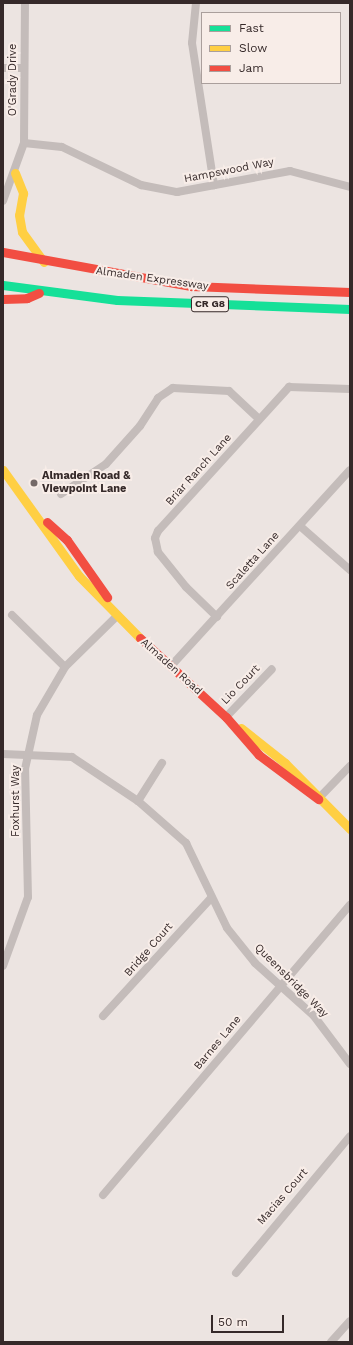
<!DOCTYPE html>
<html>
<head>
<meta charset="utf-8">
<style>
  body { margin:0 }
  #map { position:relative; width:353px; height:1345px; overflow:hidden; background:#ece4e1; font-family:"Work Sans",sans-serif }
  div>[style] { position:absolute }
  .street>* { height:8px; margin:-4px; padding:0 4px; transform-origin:4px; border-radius:4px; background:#c4bcba }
  .fast>* { height:9px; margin:-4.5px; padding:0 4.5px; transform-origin:4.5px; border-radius:4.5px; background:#16e098 }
  .slow>* { height:9px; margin:-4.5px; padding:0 4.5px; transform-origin:4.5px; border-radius:4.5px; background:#ffcf43 }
  .jam>* { height:9px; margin:-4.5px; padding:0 4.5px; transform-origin:4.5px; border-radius:4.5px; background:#f24e42 }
  .dots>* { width:11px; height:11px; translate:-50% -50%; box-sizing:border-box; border:2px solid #f8ede8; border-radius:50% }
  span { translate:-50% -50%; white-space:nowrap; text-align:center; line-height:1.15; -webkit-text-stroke:4px #f8ede8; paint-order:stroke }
  .shield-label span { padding:1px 3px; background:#f8ede8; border:1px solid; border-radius:3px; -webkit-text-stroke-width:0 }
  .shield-label { font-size:10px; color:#352929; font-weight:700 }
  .street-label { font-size:11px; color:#352929 }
  .poi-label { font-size:11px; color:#352929; font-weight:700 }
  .left { translate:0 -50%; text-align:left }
  .frame { position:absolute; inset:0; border:4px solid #352929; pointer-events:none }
  .legend { position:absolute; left:201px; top:12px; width:140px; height:72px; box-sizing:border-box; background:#f8ede8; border:1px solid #aa9f9c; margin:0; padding:5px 7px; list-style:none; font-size:12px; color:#352929 }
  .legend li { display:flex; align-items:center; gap:8px; height:20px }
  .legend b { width:20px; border:1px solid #aa9f9c }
  .scale { position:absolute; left:211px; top:1315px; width:73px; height:18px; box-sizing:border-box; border:2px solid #352929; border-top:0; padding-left:5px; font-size:12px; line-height:14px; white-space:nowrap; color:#352929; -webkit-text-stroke:3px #f8ede8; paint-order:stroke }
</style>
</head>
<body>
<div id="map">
  <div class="street">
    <i style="left:196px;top:3px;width:40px;rotate:95.7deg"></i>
    <i style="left:192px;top:43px;width:144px;rotate:81.2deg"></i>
    <i style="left:3px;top:68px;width:20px"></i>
    <i style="left:24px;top:143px;width:38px;rotate:6deg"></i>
    <i style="left:62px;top:147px;width:88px;rotate:25.7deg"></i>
    <i style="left:141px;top:185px;width:37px;rotate:11deg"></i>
    <i style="left:177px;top:192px;width:115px;rotate:-10.5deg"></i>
    <i style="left:290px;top:171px;width:62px;rotate:14.9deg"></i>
    <i style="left:3px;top:201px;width:62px;rotate:-70.1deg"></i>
    <i style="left:24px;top:143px;width:140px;rotate:-89.6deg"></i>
    <i style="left:61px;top:494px;width:54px;rotate:-33.7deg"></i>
    <i style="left:106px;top:464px;width:51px;rotate:-48.2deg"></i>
    <i style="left:140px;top:426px;width:33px;rotate:-57deg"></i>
    <i style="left:158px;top:398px;width:18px;rotate:-34deg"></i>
    <i style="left:173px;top:388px;width:56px;rotate:3.1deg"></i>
    <i style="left:229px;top:391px;width:41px;rotate:43deg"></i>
    <i style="left:300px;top:526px;width:67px;rotate:41.3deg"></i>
    <i style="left:12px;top:615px;width:74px;rotate:44.5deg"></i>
    <i style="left:217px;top:617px;width:43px;rotate:-135.9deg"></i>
    <i style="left:186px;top:587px;width:45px;rotate:-128.7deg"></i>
    <i style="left:158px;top:552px;width:14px;rotate:-102deg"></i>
    <i style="left:155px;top:538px;width:8px;rotate:-67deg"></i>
    <i style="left:158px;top:531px;width:195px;rotate:-47.7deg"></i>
    <i style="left:289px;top:387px;width:61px;rotate:1.9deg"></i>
    <i style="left:171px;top:666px;width:265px;rotate:-47.6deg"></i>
    <i style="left:226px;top:717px;width:66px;rotate:-46.2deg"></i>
    <i style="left:3px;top:754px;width:69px;rotate:2.5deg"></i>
    <i style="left:72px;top:757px;width:79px;rotate:33.7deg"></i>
    <i style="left:138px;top:801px;width:64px;rotate:41.2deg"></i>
    <i style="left:186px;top:843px;width:94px;rotate:64.2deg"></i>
    <i style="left:227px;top:928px;width:45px;rotate:51.3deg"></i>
    <i style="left:255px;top:963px;width:79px;rotate:41.9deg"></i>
    <i style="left:314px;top:1016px;width:60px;rotate:53.1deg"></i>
    <i style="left:318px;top:799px;width:46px;rotate:-45.9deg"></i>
    <i style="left:138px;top:801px;width:45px;rotate:-57.7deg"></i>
    <i style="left:3px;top:966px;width:73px;rotate:-70.1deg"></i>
    <i style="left:28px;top:897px;width:128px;rotate:-91.3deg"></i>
    <i style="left:25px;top:769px;width:55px;rotate:-77.5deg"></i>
    <i style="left:37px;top:715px;width:56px;rotate:-59.7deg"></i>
    <i style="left:65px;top:667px;width:74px;rotate:-44.5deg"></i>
    <i style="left:103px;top:1016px;width:160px;rotate:-47.5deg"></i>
    <i style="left:103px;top:1195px;width:381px;rotate:-49.6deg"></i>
    <i style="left:236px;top:1273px;width:178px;rotate:-50.2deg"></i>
    <i style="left:331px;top:1342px;width:28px;rotate:-48deg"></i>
  </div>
  <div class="fast">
    <i style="left:3px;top:285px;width:115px;rotate:7.5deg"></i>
    <i style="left:117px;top:300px;width:233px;rotate:2.2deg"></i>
  </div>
  <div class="slow">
    <i style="left:15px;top:173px;width:22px;rotate:68deg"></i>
    <i style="left:23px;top:193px;width:22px;rotate:100deg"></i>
    <i style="left:19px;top:215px;width:17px;rotate:80deg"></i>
    <i style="left:22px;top:232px;width:37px;rotate:54deg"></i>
    <i style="left:3px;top:470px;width:130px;rotate:54.4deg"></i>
    <i style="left:79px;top:576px;width:87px;rotate:45.5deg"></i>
    <i style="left:241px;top:728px;width:56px;rotate:38.5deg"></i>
    <i style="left:285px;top:763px;width:93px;rotate:45.4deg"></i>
  </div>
  <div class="jam">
    <i style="left:3px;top:252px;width:191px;rotate:10.3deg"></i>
    <i style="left:191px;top:286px;width:159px;rotate:2.2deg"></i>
    <i style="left:3px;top:299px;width:24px;rotate:-2deg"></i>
    <i style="left:27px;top:298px;width:13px;rotate:-23deg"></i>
    <i style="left:47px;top:522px;width:27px;rotate:42deg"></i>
    <i style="left:67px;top:540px;width:70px;rotate:54.9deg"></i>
    <i style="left:140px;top:638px;width:117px;rotate:42.6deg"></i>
    <i style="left:226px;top:717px;width:50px;rotate:49deg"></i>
    <i style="left:259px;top:755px;width:74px;rotate:36.7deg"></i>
  </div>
  <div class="dots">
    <i style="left:34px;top:483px;background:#756a69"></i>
  </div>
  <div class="shield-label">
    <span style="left:210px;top:304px">CR G8</span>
  </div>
  <div class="street-label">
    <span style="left:13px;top:80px;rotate:-90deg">O'Grady Drive</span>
    <span style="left:229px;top:171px;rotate:-11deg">Hampswood Way</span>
    <span style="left:152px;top:279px;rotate:8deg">Almaden Expressway</span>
    <span style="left:199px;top:470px;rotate:-48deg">Briar Ranch Lane</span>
    <span style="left:253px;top:561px;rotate:-48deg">Scaletta Lane</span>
    <span style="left:171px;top:667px;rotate:42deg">Almaden Road</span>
    <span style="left:241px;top:685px;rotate:-46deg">Lio Court</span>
    <span style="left:16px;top:801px;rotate:-90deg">Foxhurst Way</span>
    <span style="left:149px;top:950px;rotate:-49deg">Bridge Court</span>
    <span style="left:291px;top:981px;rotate:45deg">Queensbridge Way</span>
    <span style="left:218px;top:1043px;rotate:-50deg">Barnes Lane</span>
    <span style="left:283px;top:1197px;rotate:-49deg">Macias Court</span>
  </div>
  <div class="poi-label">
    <span class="left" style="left:42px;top:483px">Almaden Road &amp;<br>Viewpoint Lane</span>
  </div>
  <div class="frame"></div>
  <ul class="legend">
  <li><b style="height:5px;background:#16e098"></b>Fast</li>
  <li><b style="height:5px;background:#ffcf43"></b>Slow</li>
  <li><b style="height:5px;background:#f24e42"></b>Jam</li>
  </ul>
  <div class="scale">50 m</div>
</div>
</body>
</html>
